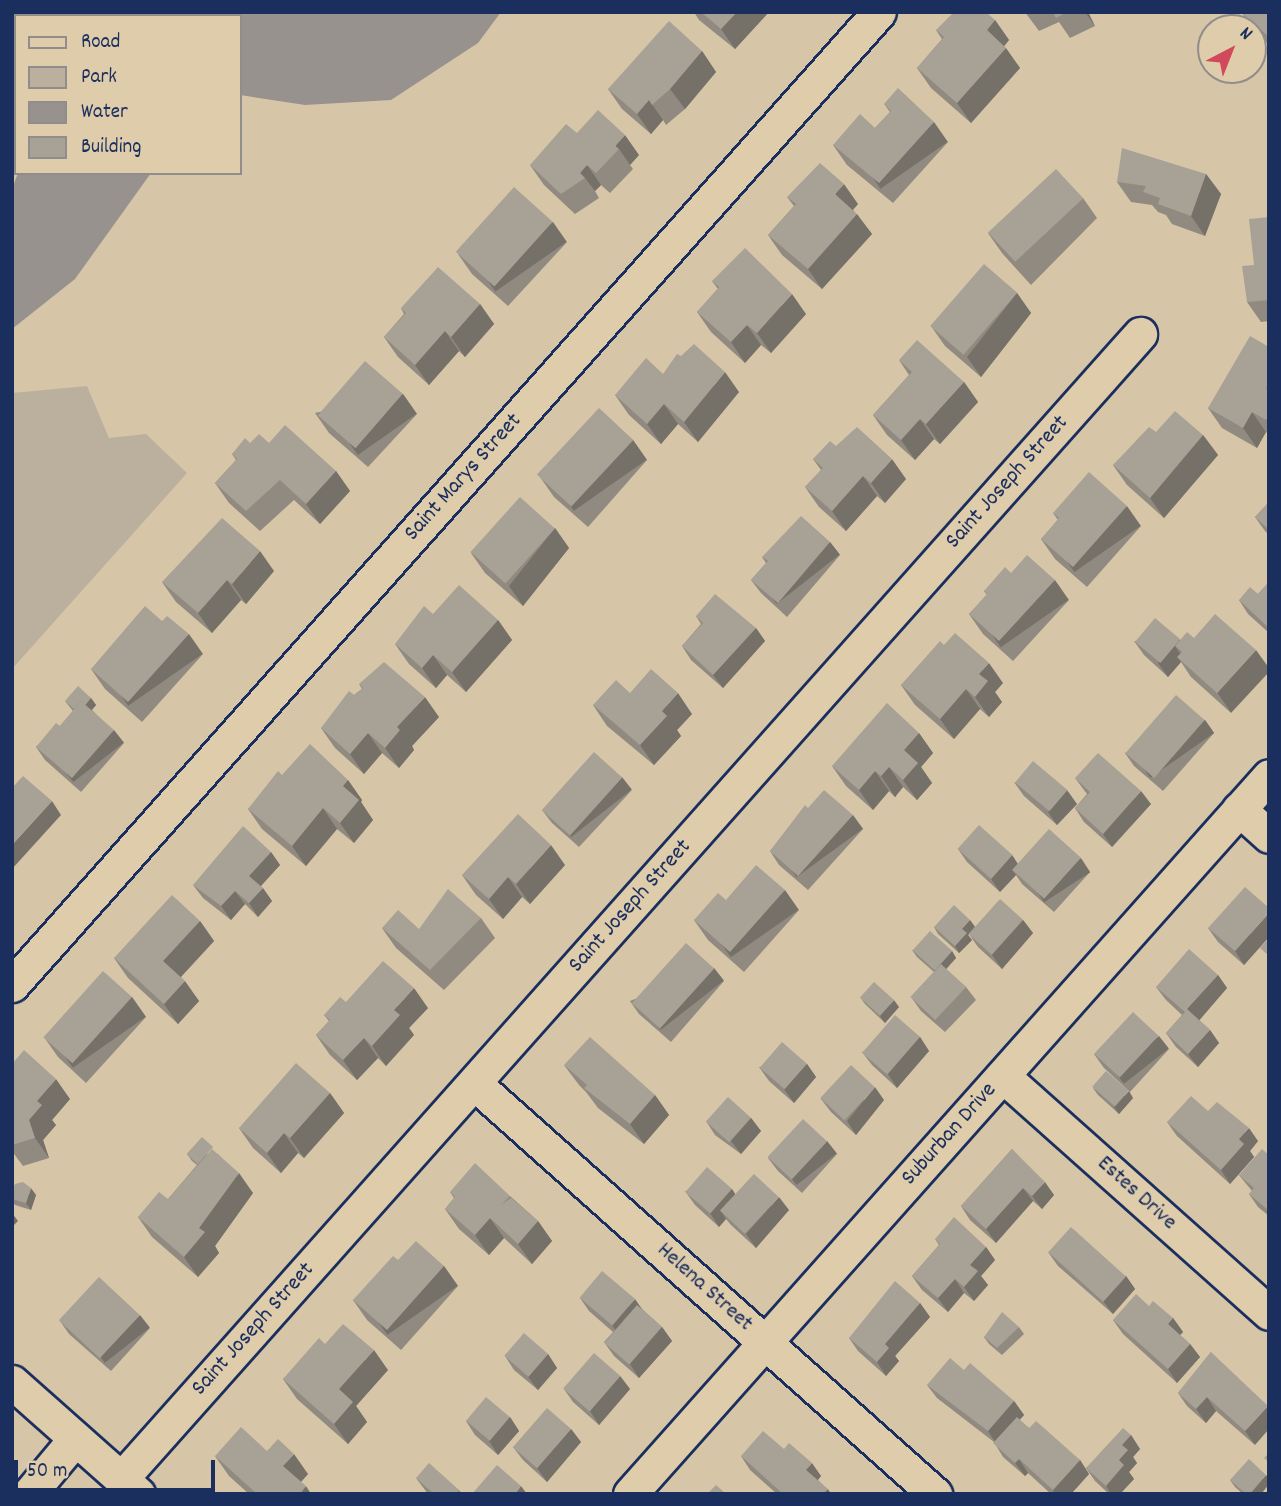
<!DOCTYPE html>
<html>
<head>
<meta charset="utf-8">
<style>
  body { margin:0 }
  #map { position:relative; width:1281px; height:1506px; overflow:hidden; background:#d6c6a7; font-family:Dekko,sans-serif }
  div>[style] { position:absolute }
  .green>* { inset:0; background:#bbb09d }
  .water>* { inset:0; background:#97928e }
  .roads { filter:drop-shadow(2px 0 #1b2f5e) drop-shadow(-2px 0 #1b2f5e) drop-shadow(0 2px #1b2f5e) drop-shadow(0 -2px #1b2f5e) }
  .minor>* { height:33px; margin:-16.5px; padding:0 16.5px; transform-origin:16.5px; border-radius:16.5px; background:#deccaa }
  .wall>* { inset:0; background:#908a80 }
  .shaded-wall>* { inset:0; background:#767168; transform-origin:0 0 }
  .building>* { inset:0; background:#a8a195; transform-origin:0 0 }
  span { translate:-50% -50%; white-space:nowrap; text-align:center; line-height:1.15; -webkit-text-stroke:7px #deccaa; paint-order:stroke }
  .street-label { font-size:23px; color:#1b2f5e }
  .frame { position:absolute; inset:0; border:14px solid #1b2f5e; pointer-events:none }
  .legend { position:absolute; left:14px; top:14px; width:228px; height:161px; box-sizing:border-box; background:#deccaa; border:2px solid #908d8c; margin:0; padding:9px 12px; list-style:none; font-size:21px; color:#1b2f5e }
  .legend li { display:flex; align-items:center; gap:14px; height:35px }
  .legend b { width:35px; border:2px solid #908d8c }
  .north { position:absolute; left:1197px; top:14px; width:70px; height:70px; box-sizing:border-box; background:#deccaa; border:2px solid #908d8c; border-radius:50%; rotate:42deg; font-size:19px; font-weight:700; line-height:28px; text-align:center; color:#1b2f5e }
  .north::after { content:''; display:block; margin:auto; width:24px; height:32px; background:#d1495b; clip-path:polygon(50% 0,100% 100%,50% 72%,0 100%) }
  .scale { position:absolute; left:14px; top:1460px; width:201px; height:32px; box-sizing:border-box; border:4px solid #1b2f5e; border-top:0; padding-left:9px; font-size:21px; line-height:24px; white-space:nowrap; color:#1b2f5e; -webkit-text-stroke:5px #deccaa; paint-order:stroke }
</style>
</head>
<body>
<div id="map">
  <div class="green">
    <i style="clip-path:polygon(87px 386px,109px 438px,146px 434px,187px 473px,12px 669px,12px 393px)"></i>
  </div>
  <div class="water">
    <i style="clip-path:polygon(130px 12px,501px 12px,478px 43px,391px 100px,305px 105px,240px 95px,240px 16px,125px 16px)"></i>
    <i style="clip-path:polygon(18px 173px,151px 173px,75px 279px,12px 329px,12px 189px)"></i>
  </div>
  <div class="roads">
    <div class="minor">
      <i style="left:1239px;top:809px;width:40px;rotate:42deg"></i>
      <i style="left:12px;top:985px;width:1303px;rotate:-48.3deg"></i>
      <i style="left:1003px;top:1076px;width:356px;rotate:41.7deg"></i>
      <i style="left:474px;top:1083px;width:618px;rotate:41.72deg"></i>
      <i style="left:12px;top:1382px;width:169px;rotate:41.6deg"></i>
      <i style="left:121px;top:1479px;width:1533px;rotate:-48.33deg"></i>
      <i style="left:29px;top:1494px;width:72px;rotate:-50.1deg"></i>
      <i style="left:630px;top:1494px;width:961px;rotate:-48.33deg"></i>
    </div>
  </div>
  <div class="wall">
    <i style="clip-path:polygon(694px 12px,769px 12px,735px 49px,699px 20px)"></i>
    <i style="clip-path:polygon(1025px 12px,1088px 12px,1095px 26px,1070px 38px,1059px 22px,1039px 31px)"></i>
    <i style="clip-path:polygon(1269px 12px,1269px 45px,1256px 33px,1242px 13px)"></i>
    <i style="clip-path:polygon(995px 20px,1009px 40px,1004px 46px,1020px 68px,971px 123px,931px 88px,917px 68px,942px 39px,936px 30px)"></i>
    <i style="clip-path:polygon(702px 51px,716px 72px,685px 109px,666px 125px,663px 120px,651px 134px,622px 109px,608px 89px)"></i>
    <i style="clip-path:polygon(884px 104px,948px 142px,893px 203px,847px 165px,833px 145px,875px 128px,890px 112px)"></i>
    <i style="clip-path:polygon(577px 133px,639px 155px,630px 165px,633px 169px,610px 193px,601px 185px,595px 191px,599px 198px,575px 214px,544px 185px,530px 165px)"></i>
    <i style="clip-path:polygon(1206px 174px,1221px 194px,1205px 236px,1172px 224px,1166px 215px,1158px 212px,1152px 205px,1131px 202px,1117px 182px)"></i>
    <i style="clip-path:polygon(787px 197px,858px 204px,853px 210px,872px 234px,822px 289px,782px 255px,768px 235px,794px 206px)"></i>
    <i style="clip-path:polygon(1083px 198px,1097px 218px,1031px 285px,1002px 253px,988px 233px)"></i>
    <i style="clip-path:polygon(1269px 217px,1269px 321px,1261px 322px,1247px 302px,1254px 265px)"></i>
    <i style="clip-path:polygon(567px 242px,508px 306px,472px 274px,458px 254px)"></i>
    <i style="clip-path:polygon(712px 281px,806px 314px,771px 353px,761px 345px,745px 363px,711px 332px,697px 312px,718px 289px)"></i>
    <i style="clip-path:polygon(1017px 293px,1031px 313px,981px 377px,945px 346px,931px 326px)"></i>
    <i style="clip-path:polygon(480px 304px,494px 324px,465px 357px,459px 351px,429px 385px,398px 357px,384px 337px,404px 314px,401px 308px)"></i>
    <i style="clip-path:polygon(1269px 347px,1269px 434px,1266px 432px,1257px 448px,1222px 428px,1208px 408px)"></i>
    <i style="clip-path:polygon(899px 360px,964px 382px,978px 402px,940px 444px,934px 439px,915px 460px,887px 435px,873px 415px,909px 375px)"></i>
    <i style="clip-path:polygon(663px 374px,739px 392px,698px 442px,678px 424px,661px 444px,629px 415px,615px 395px)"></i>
    <i style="clip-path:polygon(403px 394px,417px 414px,368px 467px,329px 433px,315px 413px)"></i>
    <i style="clip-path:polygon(1156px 432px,1203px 435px,1218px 455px,1164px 518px,1127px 485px,1113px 465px)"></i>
    <i style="clip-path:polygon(633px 440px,647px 460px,588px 527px,554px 497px,540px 477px)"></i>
    <i style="clip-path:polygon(250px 443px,269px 443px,336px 471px,350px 491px,320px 524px,294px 500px,260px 531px,229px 503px,215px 483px,236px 460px,232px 454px)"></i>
    <i style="clip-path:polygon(836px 446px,906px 479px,885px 503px,877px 496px,846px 531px,819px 507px,805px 487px,821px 470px,813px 459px)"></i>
    <i style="clip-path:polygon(1269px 502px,1269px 535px,1265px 531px,1255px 517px)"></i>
    <i style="clip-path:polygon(1053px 513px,1141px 526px,1087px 587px,1055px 559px,1041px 539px,1058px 520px)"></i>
    <i style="clip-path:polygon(555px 528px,569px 548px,523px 606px,485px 573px,471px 553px)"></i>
    <i style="clip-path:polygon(830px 542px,840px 555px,787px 617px,761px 593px,751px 580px,766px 563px,762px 557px)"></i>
    <i style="clip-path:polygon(274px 571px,246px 604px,241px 600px,212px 633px,176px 602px,162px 582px)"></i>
    <i style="clip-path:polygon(1011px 573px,1069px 600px,1013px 661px,983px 634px,969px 614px,987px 595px,984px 591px)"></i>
    <i style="clip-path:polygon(1269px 582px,1269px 633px,1248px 614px,1239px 600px,1258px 594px)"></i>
    <i style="clip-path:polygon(696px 616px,756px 628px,765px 641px,723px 688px,691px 660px,682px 646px,701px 624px)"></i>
    <i style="clip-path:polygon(498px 620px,512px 640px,466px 692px,447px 675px,436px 688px,409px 664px,395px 644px)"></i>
    <i style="clip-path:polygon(162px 621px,203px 654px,142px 722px,105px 689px,91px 669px)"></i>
    <i style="clip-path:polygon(1180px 640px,1231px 713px,1191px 677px,1181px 662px,1168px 677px,1144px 655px,1134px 641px)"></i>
    <i style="clip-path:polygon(944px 645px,1003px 683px,995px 692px,1002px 702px,989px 717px,980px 709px,954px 739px,915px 705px,901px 685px)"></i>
    <i style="clip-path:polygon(359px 684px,439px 717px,412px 746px,414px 750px,399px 768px,382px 753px,364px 774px,335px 748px,321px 728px,354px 695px,362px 689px)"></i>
    <i style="clip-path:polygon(630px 693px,692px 714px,677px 730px,681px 736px,654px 765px,607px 726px,593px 705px)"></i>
    <i style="clip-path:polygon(91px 698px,96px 705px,92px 710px,124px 743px,81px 792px,45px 760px,36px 747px,60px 726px,73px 711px,65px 701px)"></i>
    <i style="clip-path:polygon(1205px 720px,1214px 733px,1163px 791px,1134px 766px,1125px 753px)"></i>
    <i style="clip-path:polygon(919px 733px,933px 753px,921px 767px,932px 783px,917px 800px,903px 787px,895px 797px,889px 791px,873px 810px,846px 786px,832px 766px)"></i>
    <i style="clip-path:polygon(282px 775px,348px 780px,362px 800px,361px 802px,373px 820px,354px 843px,337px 829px,306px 866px,262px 829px,248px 809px)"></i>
    <i style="clip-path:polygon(1075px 778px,1151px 804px,1112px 847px,1084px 822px,1075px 808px,1087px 794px)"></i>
    <i style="clip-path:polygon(1014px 782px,1077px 804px,1057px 825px,1024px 796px)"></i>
    <i style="clip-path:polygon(632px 790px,579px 847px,552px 823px,542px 810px)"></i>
    <i style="clip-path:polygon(808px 808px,863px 829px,808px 890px,779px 865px,770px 851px)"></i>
    <i style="clip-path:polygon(958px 849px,1012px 855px,1018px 864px,1090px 872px,1054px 912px,1022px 884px,1016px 875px,1000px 892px,967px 862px)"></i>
    <i style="clip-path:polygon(271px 852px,280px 865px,261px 886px,272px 901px,258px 917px,245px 904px,231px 920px,203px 898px,193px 885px)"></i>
    <i style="clip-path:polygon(565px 865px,530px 904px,522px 897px,503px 919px,476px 895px,462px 875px)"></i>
    <i style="clip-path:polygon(726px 900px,799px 910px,744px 972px,708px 940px,694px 920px)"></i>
    <i style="clip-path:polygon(481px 918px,495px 938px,444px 990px,396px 948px,382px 928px,419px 929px)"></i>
    <i style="clip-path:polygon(970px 920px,975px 927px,1023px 920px,1033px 933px,1002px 969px,978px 947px,969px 934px,968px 935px,972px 940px,959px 953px,938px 934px,934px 927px)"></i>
    <i style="clip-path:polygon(200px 921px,214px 941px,181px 977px,199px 1001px,178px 1024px,128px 978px,114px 958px)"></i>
    <i style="clip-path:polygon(1208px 928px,1269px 937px,1244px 965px,1218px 942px)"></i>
    <i style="clip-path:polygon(912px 950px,952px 951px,956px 958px,946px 969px,966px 987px,976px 1000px,945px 1032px,921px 1011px,911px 997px,934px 972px,917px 957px)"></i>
    <i style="clip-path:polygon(714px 968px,724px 981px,671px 1042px,639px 1014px,630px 1001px)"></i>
    <i style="clip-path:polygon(1218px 975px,1227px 988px,1199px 1020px,1210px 1030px,1219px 1043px,1198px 1067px,1176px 1047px,1166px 1033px,1182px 1015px,1166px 1000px,1156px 987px)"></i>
    <i style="clip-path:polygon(132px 997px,146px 1017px,86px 1083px,58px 1057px,44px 1037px)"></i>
    <i style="clip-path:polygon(860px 997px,899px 1007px,885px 1023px,865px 1004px)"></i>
    <i style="clip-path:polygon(346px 1002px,428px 1008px,409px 1028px,414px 1035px,386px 1066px,378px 1058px,357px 1080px,330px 1055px,316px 1035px,329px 1021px,324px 1015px)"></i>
    <i style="clip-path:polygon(920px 1037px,929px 1051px,897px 1088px,872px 1065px,862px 1052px)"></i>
    <i style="clip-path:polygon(1169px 1049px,1130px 1092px,1104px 1068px,1094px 1054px)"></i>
    <i style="clip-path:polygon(12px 1064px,70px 1099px,52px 1120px,56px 1125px,43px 1140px,49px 1158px,23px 1166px,12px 1151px)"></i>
    <i style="clip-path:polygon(807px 1064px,816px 1077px,794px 1103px,769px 1081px,759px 1067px)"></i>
    <i style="clip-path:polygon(564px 1065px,655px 1095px,669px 1115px,644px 1144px,598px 1108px,586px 1092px,579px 1085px)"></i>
    <i style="clip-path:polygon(1093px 1088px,1133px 1098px,1119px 1114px,1098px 1095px)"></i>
    <i style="clip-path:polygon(330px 1093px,344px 1113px,304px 1158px,298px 1153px,281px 1173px,253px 1148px,239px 1128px)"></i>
    <i style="clip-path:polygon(821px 1099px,884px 1100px,856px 1135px,831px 1112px)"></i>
    <i style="clip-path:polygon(1208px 1111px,1258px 1141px,1250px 1151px,1254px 1157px,1230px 1184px,1177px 1136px,1167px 1122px)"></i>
    <i style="clip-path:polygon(751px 1118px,761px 1131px,741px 1154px,715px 1135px,706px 1121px)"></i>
    <i style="clip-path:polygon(827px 1141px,837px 1154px,802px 1193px,778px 1171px,768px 1158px)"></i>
    <i style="clip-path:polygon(1012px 1149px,1054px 1195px,1042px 1209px,1033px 1201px,996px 1243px,970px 1220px,961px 1206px)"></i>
    <i style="clip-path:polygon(187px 1154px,218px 1154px,253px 1193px,215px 1246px,219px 1253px,198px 1277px,152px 1237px,138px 1217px,168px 1199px,197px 1165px,192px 1161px)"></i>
    <i style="clip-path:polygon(1269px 1155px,1269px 1216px,1258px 1207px,1249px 1194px,1252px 1191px,1239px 1175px)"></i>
    <i style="clip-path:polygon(732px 1189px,735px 1195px,789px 1210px,756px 1248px,731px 1225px,726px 1219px,719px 1227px,695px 1205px,685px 1191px)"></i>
    <i style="clip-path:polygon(12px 1191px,36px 1195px,31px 1210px,15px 1205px,12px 1201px)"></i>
    <i style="clip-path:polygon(450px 1192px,510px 1196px,538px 1221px,552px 1241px,532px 1264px,504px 1238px,489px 1255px,459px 1229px,445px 1209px,454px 1198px)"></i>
    <i style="clip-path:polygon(935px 1239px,986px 1247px,995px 1260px,981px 1276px,988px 1285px,974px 1301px,964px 1293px,948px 1312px,922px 1290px,912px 1276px,939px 1245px)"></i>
    <i style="clip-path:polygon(1048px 1252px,1126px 1276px,1135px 1289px,1113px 1314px,1058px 1266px)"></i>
    <i style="clip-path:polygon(398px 1260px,444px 1266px,458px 1286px,401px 1350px,367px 1320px,353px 1300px)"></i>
    <i style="clip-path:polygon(580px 1298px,642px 1309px,662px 1327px,672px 1341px,639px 1378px,614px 1356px,604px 1342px,613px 1332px,589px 1311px)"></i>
    <i style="clip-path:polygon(920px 1303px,930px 1317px,895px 1356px,899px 1361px,886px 1376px,858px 1351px,849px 1338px)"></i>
    <i style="clip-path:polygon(1149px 1306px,1173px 1318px,1183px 1332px,1180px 1335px,1190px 1344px,1200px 1357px,1177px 1383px,1123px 1334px,1113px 1320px)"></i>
    <i style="clip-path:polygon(60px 1321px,150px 1328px,111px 1371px,69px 1334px)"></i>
    <i style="clip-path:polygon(1019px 1327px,1024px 1334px,1002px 1355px,989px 1344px,984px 1337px)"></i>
    <i style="clip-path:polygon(325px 1344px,388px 1370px,356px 1406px,367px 1422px,348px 1444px,297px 1399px,283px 1379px)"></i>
    <i style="clip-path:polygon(1211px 1352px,1255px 1445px,1216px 1411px,1206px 1423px,1187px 1406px,1178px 1393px)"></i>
    <i style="clip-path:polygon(548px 1354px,557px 1368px,538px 1390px,514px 1370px,505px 1356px)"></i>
    <i style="clip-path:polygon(964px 1370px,1014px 1401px,1024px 1415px,1019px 1420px,1029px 1428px,1080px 1460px,1089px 1474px,1071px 1494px,1051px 1494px,1028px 1473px,1025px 1476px,1003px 1457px,994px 1442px,937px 1398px,927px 1385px)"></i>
    <i style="clip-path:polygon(620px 1376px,630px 1389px,599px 1425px,573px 1402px,564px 1389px)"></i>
    <i style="clip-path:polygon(510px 1417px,519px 1431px,498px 1455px,475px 1435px,466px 1421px)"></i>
    <i style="clip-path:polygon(571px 1429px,581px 1442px,547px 1482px,523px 1460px,513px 1447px)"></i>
    <i style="clip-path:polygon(1131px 1435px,1140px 1449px,1133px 1457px,1137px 1463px,1129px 1472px,1134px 1479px,1120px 1494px,1109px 1494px,1095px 1481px,1086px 1468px)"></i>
    <i style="clip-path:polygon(784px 1449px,821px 1476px,818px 1480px,831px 1494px,777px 1494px,750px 1470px,741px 1456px)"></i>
    <i style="clip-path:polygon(267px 1451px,308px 1474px,301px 1482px,311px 1494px,249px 1494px,229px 1476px,215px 1456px)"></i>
    <i style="clip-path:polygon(416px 1478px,459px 1490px,462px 1494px,428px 1494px)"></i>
    <i style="clip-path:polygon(1269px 1479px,1269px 1484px,1261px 1494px,1243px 1494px,1235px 1487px,1230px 1480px)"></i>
  </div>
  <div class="shaded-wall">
    <i style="clip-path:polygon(737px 12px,769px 12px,735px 49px,721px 29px)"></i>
    <i style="clip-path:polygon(1085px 12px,1088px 12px,1095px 26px)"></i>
    <i style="clip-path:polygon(995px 20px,1009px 40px,1001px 50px,987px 30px)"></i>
    <i style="clip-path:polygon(1006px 48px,1020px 68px,971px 123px,957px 103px)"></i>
    <i style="clip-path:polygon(702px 51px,716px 72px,685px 109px,670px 89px)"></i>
    <i style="clip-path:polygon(649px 100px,663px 120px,651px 134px,637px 114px)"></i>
    <i style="left:934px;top:122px;width:24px;height:82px;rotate:55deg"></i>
    <i style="clip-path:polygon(625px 135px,639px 155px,630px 165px,619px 149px,615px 146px)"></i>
    <i style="clip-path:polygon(587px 165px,601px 185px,595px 191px,585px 178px,580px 173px)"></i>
    <i style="clip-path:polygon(1206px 174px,1221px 194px,1205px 236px,1191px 216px)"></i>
    <i style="clip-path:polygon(844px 184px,858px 204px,849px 214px,835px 194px)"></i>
    <i style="clip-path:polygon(857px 214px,872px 234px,822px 289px,808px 269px)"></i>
    <i style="left:553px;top:222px;width:24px;height:87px;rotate:55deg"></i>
    <i style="clip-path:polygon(1017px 293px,1031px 313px,981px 377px,967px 357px)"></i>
    <i style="clip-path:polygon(792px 294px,806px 314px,771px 353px,757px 333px)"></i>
    <i style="clip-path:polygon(480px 304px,494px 324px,465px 357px,451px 337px)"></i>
    <i style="clip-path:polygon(747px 325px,761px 345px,745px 363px,731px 342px)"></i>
    <i style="clip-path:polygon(445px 331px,459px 351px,429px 385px,415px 365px)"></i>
    <i style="clip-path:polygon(725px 372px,739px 392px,698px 442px,684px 422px)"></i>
    <i style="clip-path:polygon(964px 382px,978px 402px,940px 444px,926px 424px)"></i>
    <i style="left:403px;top:394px;width:24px;height:72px;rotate:55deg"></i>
    <i style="clip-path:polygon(664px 404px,678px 424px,661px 444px,647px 424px)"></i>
    <i style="clip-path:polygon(1252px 412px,1266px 432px,1257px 448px,1243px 428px)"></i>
    <i style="clip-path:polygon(920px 419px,934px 439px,915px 460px,901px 440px)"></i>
    <i style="clip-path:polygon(1203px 435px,1218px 455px,1164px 518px,1150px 498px)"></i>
    <i style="left:633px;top:440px;width:24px;height:89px;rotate:55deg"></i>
    <i style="clip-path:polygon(892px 459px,906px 479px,885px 503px,871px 483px)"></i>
    <i style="clip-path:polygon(336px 471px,350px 491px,320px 524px,306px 504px)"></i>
    <i style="clip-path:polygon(863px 476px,877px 496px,846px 531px,832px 511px)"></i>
    <i style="left:1127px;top:506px;width:24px;height:81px;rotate:55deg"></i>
    <i style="clip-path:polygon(555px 528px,569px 548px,523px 606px,509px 586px)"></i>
    <i style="left:830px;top:542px;width:16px;height:80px;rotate:52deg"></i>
    <i style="clip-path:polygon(260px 551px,274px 571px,246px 604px,232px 584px)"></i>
    <i style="clip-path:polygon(227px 580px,241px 600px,212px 633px,198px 613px)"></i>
    <i style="left:1055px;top:580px;width:24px;height:83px;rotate:55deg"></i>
    <i style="clip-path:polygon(498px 620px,512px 640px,466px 692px,452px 672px)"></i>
    <i style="clip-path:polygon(756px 628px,765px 641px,723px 688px,713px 675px)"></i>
    <i style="left:189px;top:634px;width:24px;height:91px;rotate:55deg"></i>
    <i style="clip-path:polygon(1180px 639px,1182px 652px,1175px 646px,1184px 659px,1177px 657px,1181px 662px,1168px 677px,1158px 663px)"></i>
    <i style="clip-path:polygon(1256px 650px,1269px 668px,1269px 672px,1231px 713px,1217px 693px)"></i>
    <i style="clip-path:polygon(433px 655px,447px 675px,436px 688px,422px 668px)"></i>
    <i style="clip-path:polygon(989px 663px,1003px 683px,995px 692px,1002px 702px,989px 717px,975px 697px,979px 674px)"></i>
    <i style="clip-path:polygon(966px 689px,980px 709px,954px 739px,940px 719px)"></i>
    <i style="clip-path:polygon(678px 693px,692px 714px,677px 730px,681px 736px,654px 765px,640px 745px,662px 711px)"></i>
    <i style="clip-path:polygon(425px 697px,439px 717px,412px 746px,414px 750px,399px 768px,385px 748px,397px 727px)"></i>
    <i style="clip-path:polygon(91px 698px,96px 705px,83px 720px,79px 713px)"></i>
    <i style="left:1205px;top:720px;width:16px;height:78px;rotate:55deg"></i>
    <i style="left:114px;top:730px;width:16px;height:64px;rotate:52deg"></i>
    <i style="clip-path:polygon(368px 733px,382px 753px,364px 774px,350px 754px)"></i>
    <i style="clip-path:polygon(919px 733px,933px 753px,921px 767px,932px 783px,917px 800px,903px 780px,904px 750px)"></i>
    <i style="clip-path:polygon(889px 767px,903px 787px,895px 797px,881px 776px)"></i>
    <i style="clip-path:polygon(875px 771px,889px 791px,873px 810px,859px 790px)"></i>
    <i style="left:622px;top:777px;width:16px;height:77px;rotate:52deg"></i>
    <i style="clip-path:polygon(348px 780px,362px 800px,361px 802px,373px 820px,354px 843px,340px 823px,343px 786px)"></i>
    <i style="clip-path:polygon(1067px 790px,1077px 804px,1057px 825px,1048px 812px)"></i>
    <i style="clip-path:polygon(1141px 791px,1151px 804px,1112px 847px,1103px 834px)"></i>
    <i style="clip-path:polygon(52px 801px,61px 815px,12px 869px,12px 845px)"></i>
    <i style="clip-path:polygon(323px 808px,337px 829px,306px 866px,292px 846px)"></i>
    <i style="left:853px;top:815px;width:17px;height:82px;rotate:54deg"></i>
    <i style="clip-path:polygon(551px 845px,565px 865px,530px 904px,516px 884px)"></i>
    <i style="clip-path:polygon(271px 852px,280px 865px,258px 889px,249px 876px)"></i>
    <i style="clip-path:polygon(1012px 855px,1021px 869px,1012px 870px,1016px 875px,1000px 892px,991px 879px)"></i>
    <i style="left:1081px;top:858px;width:17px;height:55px;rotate:57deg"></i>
    <i style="clip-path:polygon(508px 877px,522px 897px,503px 919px,489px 899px)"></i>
    <i style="clip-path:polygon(263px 888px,272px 901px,258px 917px,249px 903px)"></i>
    <i style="left:785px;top:890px;width:24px;height:83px;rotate:55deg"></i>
    <i style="clip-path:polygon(235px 891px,245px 904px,231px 920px,221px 906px)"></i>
    <i style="clip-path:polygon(1269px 913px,1269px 937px,1244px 965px,1235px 951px)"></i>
    <i style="clip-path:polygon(970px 920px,975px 927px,968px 935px,972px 940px,959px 953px,955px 946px,962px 929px)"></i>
    <i style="clip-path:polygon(1023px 920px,1033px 933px,1002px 969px,992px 955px)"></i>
    <i style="clip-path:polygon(200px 921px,214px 941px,177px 981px,163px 961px)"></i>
    <i style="clip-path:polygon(952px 951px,956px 958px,939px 977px,934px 970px)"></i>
    <i style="left:714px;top:968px;width:16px;height:80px;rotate:52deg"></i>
    <i style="clip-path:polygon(1218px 975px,1227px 988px,1197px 1023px,1187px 1009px)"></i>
    <i style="clip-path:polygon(185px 981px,199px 1001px,178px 1024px,164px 1004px)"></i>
    <i style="clip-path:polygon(414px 988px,428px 1008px,409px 1028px,414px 1035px,386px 1066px,372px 1046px,394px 1010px)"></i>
    <i style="left:132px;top:997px;width:24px;height:89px;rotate:55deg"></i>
    <i style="clip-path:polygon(894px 1000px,899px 1007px,885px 1023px,880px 1016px)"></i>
    <i style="clip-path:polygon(1210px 1030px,1219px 1043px,1198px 1067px,1188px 1054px)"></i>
    <i style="left:1159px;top:1036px;width:16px;height:57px;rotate:52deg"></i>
    <i style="clip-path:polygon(920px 1037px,929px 1051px,897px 1088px,888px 1074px)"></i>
    <i style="clip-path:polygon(364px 1038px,378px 1058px,357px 1080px,343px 1060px)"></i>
    <i style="clip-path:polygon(807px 1064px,816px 1077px,794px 1103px,784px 1089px)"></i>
    <i style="clip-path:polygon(56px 1079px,70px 1099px,52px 1120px,56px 1125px,43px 1140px,49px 1158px,35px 1138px,29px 1120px,37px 1101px)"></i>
    <i style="clip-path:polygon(875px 1087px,884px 1100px,856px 1135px,847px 1121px)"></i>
    <i style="clip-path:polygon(1129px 1091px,1133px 1098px,1119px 1114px,1114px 1107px)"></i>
    <i style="clip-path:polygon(330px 1093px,344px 1113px,304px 1158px,290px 1138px)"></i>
    <i style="clip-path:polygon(655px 1095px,669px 1115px,644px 1144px,630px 1124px)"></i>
    <i style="clip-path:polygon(751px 1118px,761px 1131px,741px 1154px,731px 1141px)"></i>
    <i style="clip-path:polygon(1249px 1128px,1258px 1141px,1250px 1151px,1254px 1157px,1230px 1184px,1221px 1170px,1239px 1139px)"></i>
    <i style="clip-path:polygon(284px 1133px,298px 1153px,281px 1173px,267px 1153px)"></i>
    <i style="left:827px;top:1141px;width:16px;height:51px;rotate:52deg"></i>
    <i style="clip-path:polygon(239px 1173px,253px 1193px,215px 1246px,219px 1253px,198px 1277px,184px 1257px,199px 1228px)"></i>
    <i style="clip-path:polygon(1045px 1182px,1054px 1195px,1042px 1209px,1032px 1196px)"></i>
    <i style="clip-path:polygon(31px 1188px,36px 1195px,31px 1210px,26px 1203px)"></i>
    <i style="clip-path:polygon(1023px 1188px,1033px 1201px,996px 1243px,986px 1229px)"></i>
    <i style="clip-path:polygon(732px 1189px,741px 1203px,721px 1211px,726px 1219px,719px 1227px,710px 1213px)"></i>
    <i style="clip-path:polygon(779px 1197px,789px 1210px,756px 1248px,746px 1234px)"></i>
    <i style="clip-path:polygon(12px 1213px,18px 1221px,12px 1227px)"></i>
    <i style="clip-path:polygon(490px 1218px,504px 1238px,489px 1255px,475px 1235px)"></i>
    <i style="clip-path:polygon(538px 1221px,552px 1241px,532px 1264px,518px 1244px)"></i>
    <i style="clip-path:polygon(986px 1247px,995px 1260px,981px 1276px,988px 1285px,974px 1301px,964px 1287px,970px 1265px)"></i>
    <i style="left:444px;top:1266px;width:24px;height:86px;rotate:55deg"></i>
    <i style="clip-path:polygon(1126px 1276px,1135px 1289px,1113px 1314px,1103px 1301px)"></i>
    <i style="clip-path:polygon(955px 1279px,964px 1293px,948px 1312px,938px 1298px)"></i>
    <i style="clip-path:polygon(635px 1299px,644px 1312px,622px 1339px,612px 1325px)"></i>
    <i style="clip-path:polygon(920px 1303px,930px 1317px,895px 1356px,899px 1361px,886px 1376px,877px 1362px,885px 1344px)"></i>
    <i style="left:140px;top:1315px;width:16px;height:57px;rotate:52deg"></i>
    <i style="clip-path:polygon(1173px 1318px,1183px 1332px,1178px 1337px,1168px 1324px)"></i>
    <i style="clip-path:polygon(662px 1327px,672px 1341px,639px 1378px,630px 1364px)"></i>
    <i style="clip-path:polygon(1190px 1344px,1200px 1357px,1177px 1383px,1168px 1369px)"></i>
    <i style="clip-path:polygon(374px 1350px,388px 1370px,356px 1406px,367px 1422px,348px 1444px,334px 1424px,339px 1389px)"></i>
    <i style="clip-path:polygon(548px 1354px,557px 1368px,538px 1390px,528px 1377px)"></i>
    <i style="clip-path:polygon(620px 1376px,630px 1389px,599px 1425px,590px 1411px)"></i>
    <i style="clip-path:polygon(1207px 1397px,1216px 1411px,1206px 1423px,1196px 1409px)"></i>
    <i style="clip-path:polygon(1014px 1401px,1024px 1415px,997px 1445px,988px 1431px)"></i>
    <i style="clip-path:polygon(1268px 1406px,1269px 1429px,1255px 1445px,1245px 1431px)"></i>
    <i style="clip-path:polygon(510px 1417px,519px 1431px,498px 1455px,489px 1441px)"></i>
    <i style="clip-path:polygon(571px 1429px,581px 1442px,547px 1482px,537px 1468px)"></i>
    <i style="clip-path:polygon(1131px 1435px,1140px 1449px,1133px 1457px,1137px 1463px,1129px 1472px,1134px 1479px,1120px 1494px,1111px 1494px,1106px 1486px,1119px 1460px,1122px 1445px)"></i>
    <i style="clip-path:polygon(294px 1454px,308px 1474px,297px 1486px,283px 1466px)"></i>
    <i style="clip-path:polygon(1019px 1459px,1028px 1473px,1025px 1476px,1015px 1463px)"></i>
    <i style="clip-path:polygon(1080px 1460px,1089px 1474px,1071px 1494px,1055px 1494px,1053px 1490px)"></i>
    <i style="clip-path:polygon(812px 1463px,821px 1476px,815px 1483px,806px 1470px)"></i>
    <i style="clip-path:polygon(1266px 1475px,1269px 1479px,1269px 1484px,1261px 1494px,1250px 1494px)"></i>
    <i style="clip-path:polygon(306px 1486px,311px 1494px,300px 1494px)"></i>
    <i style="clip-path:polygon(521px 1486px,527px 1494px,515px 1494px)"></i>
    <i style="clip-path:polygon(828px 1489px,831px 1494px,823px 1494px)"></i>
  </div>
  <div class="building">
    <i style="clip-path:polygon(701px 12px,737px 12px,721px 29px)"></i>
    <i style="clip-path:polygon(954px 12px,986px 12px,995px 20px,987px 30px,1006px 48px,957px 103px,917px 68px,944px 37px,936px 30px)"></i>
    <i style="clip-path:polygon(1053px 12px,1067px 12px,1056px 18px)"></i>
    <i style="clip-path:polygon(1243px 12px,1269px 12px,1269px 37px,1242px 13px)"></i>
    <i style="clip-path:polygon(669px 21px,702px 51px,670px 89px,652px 105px,649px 100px,637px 114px,608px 89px)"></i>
    <i style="clip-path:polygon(898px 88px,934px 122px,879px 183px,833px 145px,860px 114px,875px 128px,891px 111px,884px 104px)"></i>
    <i style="clip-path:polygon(598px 110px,625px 135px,615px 146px,619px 149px,596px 173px,587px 165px,580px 173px,585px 178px,561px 194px,530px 165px,566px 124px,577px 133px)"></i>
    <i style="clip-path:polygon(1122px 148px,1206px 174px,1191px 216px,1158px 204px,1160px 198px,1143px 192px,1146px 186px,1117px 182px)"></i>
    <i style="clip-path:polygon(820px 163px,844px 184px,835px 194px,857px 214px,808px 269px,768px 235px,796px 204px,787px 197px)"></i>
    <i style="left:1056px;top:169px;width:40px;height:93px;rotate:47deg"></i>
    <i style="left:514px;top:187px;width:52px;height:87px;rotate:42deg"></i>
    <i style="clip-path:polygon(1269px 217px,1269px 300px,1247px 302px,1242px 266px,1254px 265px,1249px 219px)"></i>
    <i style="clip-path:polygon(745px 248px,792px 294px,757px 333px,747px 325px,731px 342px,697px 312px,719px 287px,712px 281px)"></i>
    <i style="left:984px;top:264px;width:44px;height:82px;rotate:41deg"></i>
    <i style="clip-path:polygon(438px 267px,480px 304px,451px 337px,445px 331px,415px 365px,384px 337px,406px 313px,401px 308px)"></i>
    <i style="clip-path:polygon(1250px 336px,1269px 347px,1269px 384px,1266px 388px,1269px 390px,1269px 415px,1266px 420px,1252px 412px,1243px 428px,1208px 408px)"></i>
    <i style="clip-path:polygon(917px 340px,964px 382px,926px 424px,920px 419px,901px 440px,873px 415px,912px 372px,899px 360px)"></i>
    <i style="clip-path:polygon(694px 344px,725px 372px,684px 422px,664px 404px,647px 424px,615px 395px,646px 358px,663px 374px,677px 354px,681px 356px)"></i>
    <i style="left:365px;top:361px;width:50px;height:72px;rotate:41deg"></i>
    <i style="left:599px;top:408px;width:47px;height:91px;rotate:43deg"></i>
    <i style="clip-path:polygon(1175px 411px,1203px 435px,1150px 498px,1113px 465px,1149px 427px,1156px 432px)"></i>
    <i style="clip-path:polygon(285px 425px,336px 471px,306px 504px,280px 480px,246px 511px,215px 483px,237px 459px,232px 454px,245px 438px,250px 443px,259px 434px,269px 443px)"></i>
    <i style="clip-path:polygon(857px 427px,892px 459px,871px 483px,863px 476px,832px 511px,805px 487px,823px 468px,813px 459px,830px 441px,836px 446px)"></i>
    <i style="clip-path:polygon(1089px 472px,1127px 506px,1073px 567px,1041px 539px,1059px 518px,1053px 513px)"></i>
    <i style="left:520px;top:497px;width:47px;height:74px;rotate:42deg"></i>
    <i style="clip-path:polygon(1269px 502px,1269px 530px,1255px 517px)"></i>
    <i style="clip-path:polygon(801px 516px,830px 542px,778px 603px,751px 580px,768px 561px,762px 557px)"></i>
    <i style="clip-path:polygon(222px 518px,260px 551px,232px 584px,227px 580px,198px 613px,162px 582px)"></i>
    <i style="clip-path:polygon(1027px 555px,1055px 580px,999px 641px,969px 614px,987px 594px,984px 591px,1005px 567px,1011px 573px)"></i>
    <i style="clip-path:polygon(1269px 582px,1269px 628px,1239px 600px,1250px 587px,1258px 594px)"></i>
    <i style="clip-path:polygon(459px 585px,498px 620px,452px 672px,433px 655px,422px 668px,395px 644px,424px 606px,433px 614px)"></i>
    <i style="clip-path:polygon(715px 594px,756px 628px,713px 675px,682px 646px,703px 623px,696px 616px)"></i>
    <i style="clip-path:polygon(145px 606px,162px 621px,167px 616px,189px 634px,128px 702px,91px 669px)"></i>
    <i style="clip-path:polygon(1215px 614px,1256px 650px,1217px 693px,1177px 657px,1182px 652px,1175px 646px,1187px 632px,1194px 638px)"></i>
    <i style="left:1155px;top:618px;width:33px;height:31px;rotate:40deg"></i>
    <i style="clip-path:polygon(955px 633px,989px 663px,979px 674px,988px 681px,975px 697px,966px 689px,940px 719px,901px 685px,940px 641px,944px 645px)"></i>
    <i style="clip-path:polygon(384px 662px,425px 697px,397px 727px,400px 730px,385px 748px,368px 733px,350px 754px,321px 728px,349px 691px,354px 695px,359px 692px,363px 688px,359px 684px)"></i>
    <i style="clip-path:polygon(651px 669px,678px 693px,662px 711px,667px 716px,640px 745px,593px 705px,616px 680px,630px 693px)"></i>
    <i style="clip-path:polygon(78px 686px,91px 698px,85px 705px,81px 701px,74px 709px,65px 701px)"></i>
    <i style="left:1176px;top:695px;width:38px;height:77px;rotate:41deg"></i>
    <i style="clip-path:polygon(81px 701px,114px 730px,72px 778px,36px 747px,56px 723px,60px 726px)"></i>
    <i style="clip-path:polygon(887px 703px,919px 733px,904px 750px,918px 763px,903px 780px,889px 767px,881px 776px,875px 771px,859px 790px,832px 766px)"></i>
    <i style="clip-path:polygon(310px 744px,348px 780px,343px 786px,359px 800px,340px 823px,323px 808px,292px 846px,248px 809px,278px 771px,282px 775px)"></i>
    <i style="left:594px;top:752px;width:38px;height:78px;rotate:42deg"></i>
    <i style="clip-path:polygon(1098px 753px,1141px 791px,1103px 834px,1075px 808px,1090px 792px,1075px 778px)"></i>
    <i style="left:1033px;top:761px;width:45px;height:28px;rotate:40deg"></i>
    <i style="clip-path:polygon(23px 776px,52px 801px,12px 845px,12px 788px)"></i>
    <i style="clip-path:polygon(824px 790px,853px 815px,798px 876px,770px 851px,805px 805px,808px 808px)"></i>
    <i style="clip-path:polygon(518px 814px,551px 845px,516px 884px,508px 877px,489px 899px,462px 875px)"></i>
    <i style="left:979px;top:825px;width:45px;height:32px;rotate:42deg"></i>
    <i style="clip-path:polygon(243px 826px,271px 852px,249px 876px,263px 888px,249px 903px,235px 891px,221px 906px,193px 885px)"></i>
    <i style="left:1049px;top:829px;width:43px;height:55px;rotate:42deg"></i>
    <i style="clip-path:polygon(756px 865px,785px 890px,730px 952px,694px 920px,718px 893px,726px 900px)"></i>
    <i style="clip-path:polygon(1245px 887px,1269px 908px,1269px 913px,1235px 951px,1208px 928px)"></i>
    <i style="clip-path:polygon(448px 889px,481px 918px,430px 970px,382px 928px,398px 910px,419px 929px)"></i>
    <i style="clip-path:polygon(172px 895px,200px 921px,163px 961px,185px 981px,164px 1004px,114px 958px)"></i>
    <i style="left:1000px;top:899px;width:31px;height:47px;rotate:42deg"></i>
    <i style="clip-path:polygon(954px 905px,970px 920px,962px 929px,967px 933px,955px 946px,934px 927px)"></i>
    <i style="left:930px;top:931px;width:30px;height:26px;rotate:42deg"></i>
    <i style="clip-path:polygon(1269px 938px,1269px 956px,1260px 948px)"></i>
    <i style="left:686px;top:943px;width:38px;height:81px;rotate:42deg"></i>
    <i style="clip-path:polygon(1189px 949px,1218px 975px,1187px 1009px,1210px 1030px,1188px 1054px,1166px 1033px,1185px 1012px,1156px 987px)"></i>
    <i style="clip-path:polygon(383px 961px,414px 988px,394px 1010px,400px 1015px,372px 1046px,364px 1038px,343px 1060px,316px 1035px,330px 1020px,324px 1015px,340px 997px,346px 1002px)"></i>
    <i style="left:941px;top:964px;width:34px;height:45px;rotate:43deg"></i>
    <i style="left:103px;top:971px;width:39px;height:89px;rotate:42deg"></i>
    <i style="left:874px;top:982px;width:27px;height:21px;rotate:42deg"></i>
    <i style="left:1133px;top:1012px;width:35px;height:57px;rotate:43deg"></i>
    <i style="left:895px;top:1015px;width:33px;height:50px;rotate:41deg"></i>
    <i style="clip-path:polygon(590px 1037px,655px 1095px,630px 1124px,584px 1088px,587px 1085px,564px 1065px)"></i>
    <i style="left:782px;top:1042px;width:33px;height:34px;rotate:41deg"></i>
    <i style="clip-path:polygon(24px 1050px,56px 1079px,37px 1101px,42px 1105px,29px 1120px,35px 1138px,12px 1145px,12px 1064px)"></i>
    <i style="clip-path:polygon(296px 1063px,330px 1093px,290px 1138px,284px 1133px,267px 1153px,239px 1128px)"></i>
    <i style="left:851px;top:1065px;width:33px;height:45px;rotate:43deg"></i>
    <i style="left:1106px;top:1071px;width:30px;height:21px;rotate:41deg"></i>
    <i style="clip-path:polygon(1191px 1096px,1208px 1111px,1217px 1102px,1249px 1128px,1239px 1139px,1244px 1144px,1221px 1170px,1167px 1122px)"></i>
    <i style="left:728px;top:1097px;width:31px;height:33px;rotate:42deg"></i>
    <i style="left:803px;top:1119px;width:33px;height:52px;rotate:43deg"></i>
    <i style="left:202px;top:1137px;width:15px;height:23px;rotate:42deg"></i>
    <i style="clip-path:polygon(212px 1149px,239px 1173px,199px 1228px,205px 1232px,184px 1257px,138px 1217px,159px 1192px,168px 1199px)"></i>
    <i style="clip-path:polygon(1012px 1149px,1045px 1182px,1032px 1196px,1023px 1188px,986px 1229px,961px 1206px)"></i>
    <i style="clip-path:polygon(1262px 1149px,1269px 1155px,1269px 1211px,1249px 1194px,1254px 1188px,1239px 1175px)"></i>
    <i style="clip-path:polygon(475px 1163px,510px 1196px,501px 1205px,511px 1198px,538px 1221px,518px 1244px,490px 1218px,475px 1235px,445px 1209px,455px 1197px,450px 1192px)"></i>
    <i style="left:707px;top:1167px;width:33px;height:33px;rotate:41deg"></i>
    <i style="left:754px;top:1174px;width:34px;height:50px;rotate:43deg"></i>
    <i style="clip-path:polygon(23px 1182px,31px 1188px,26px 1203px,12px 1199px,12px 1191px,15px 1184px)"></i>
    <i style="clip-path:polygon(954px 1217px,986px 1247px,970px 1265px,978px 1271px,964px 1287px,955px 1279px,938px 1298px,912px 1276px,940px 1244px,935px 1239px)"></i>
    <i style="left:1071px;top:1227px;width:74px;height:34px;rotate:42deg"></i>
    <i style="clip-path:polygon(416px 1241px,444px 1266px,387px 1330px,353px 1300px,393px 1256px,398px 1260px)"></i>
    <i style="left:602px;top:1271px;width:43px;height:35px;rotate:40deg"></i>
    <i style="left:99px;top:1277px;width:56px;height:59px;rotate:43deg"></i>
    <i style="clip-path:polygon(895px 1281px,920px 1303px,885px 1344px,889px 1348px,877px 1362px,849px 1338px)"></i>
    <i style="clip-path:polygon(1136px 1294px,1149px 1306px,1153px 1301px,1173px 1318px,1168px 1324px,1190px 1344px,1168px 1369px,1113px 1320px)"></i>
    <i style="left:637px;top:1305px;width:33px;height:50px;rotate:41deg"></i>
    <i style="clip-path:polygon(1002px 1312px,1019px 1327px,997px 1348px,984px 1337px)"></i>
    <i style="clip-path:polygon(343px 1324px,374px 1350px,339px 1389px,353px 1402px,334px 1424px,283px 1379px,319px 1338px,325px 1344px)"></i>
    <i style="left:524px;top:1333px;width:32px;height:30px;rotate:41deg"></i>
    <i style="clip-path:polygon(1211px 1352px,1268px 1406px,1245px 1431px,1207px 1397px,1196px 1409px,1178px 1393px)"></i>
    <i style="left:594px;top:1353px;width:35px;height:47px;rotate:41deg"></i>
    <i style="clip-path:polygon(950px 1358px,964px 1370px,970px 1363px,1014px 1401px,988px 1431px,927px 1385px)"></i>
    <i style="left:486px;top:1397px;width:31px;height:31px;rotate:40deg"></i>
    <i style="left:547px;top:1408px;width:32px;height:52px;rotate:41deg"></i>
    <i style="clip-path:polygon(1017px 1417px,1029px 1428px,1036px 1421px,1080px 1460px,1053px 1490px,1019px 1459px,1015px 1463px,993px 1443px)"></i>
    <i style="clip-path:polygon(241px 1427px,267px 1451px,278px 1439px,294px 1454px,283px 1466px,306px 1486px,300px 1494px,257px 1494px,215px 1456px)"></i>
    <i style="clip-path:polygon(1123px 1428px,1131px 1435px,1122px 1445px,1128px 1450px,1119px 1460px,1124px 1465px,1106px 1486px,1086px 1468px)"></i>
    <i style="clip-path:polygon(763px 1431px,784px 1449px,789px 1443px,812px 1463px,806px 1470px,828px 1489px,823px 1494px,783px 1494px,741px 1456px)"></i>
    <i style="clip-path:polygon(1269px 1453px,1269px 1462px,1264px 1458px)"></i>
    <i style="clip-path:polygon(1249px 1459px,1266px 1475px,1250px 1494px,1246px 1494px,1230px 1480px)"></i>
    <i style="clip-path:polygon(429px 1463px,459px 1490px,456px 1494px,434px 1494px,416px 1478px)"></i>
    <i style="clip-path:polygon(497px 1465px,521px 1486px,515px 1494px,472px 1494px)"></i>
    <i style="clip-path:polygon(716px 1485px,726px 1494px,707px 1494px)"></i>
  </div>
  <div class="street-label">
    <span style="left:464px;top:478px;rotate:-48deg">Saint Marys Street</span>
    <span style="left:1008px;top:483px;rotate:-48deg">Saint Joseph Street</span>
    <span style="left:631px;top:907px;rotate:-48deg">Saint Joseph Street</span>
    <span style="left:950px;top:1135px;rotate:-48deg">Suburban Drive</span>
    <span style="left:1136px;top:1194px;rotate:42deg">Estes Drive</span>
    <span style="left:704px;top:1288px;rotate:42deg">Helena Street</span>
    <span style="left:254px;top:1330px;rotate:-48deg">Saint Joseph Street</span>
  </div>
  <div class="frame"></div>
  <ul class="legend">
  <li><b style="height:9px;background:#deccaa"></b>Road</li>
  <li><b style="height:19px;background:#bbb09d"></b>Park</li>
  <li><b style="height:19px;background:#97928e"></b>Water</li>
  <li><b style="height:19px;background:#a8a195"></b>Building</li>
  </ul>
  <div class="north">N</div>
  <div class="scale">50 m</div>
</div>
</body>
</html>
